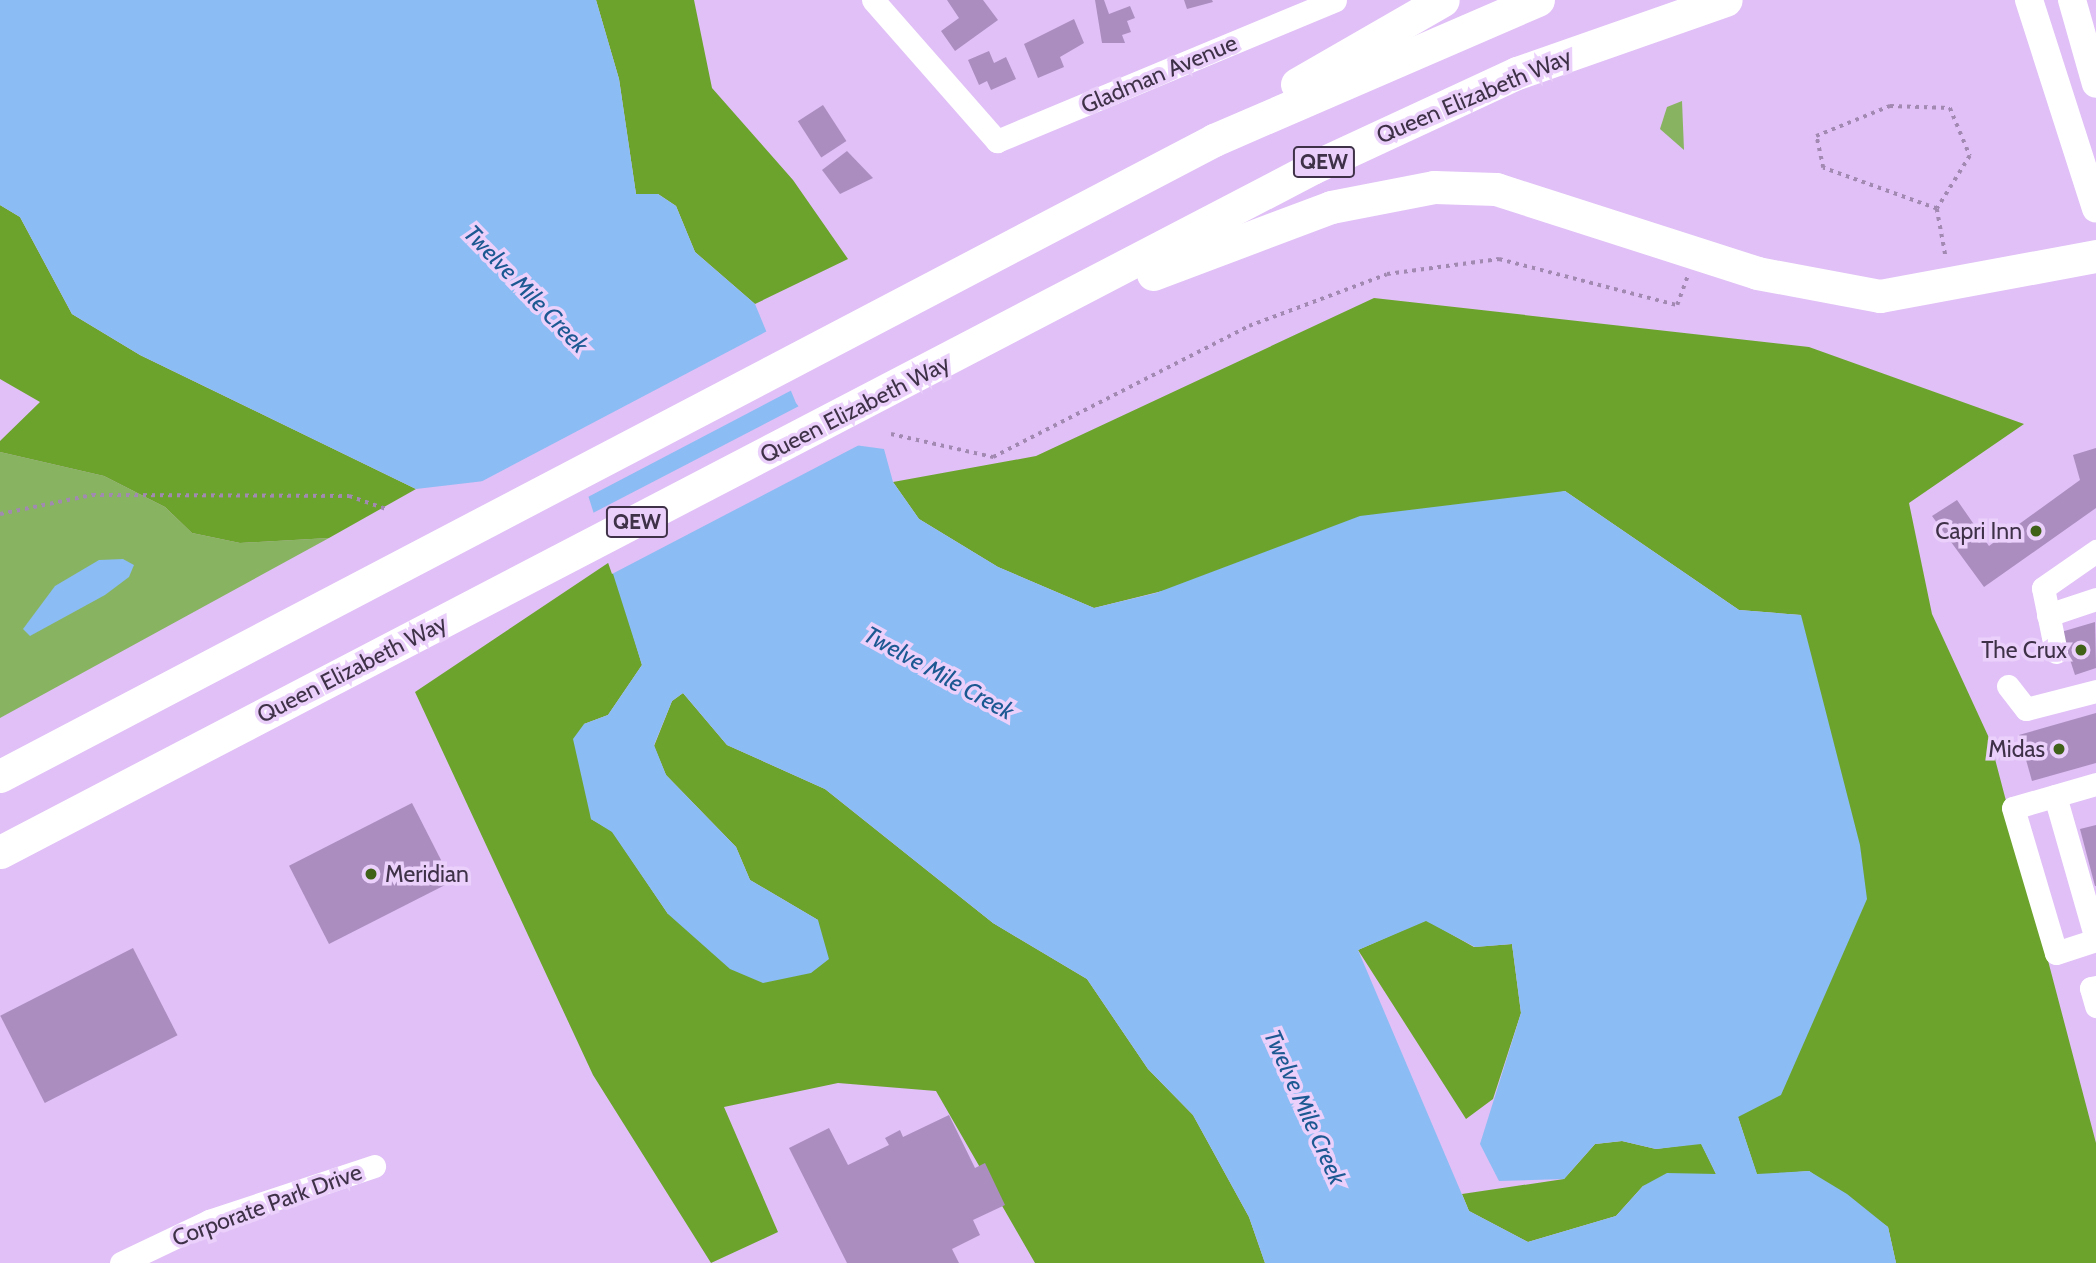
<!DOCTYPE html>
<html>
<head>
<meta charset="utf-8">
<style>
  body { margin:0 }
  #map { position:relative; width:2096px; height:1263px; overflow:hidden; background:#e0c0f6; font-family:Cabin,sans-serif }
  div>[style] { position:absolute }
  .green>* { inset:0; background:#88b361 }
  .forest>* { inset:0; background:#6ca32d }
  .water>* { inset:0; background:#8bbcf3 }
  .pier>* { inset:0; background:#e0c0f6 }
  .building>* { inset:0; background:#ab8dc0; transform-origin:0 0 }
  .path>* { height:3.5px; margin-top:-1.75px; transform-origin:0; background:repeating-linear-gradient(90deg,#a189b2 0 3.5px,transparent 0 8.5px) }
  .minor>* { height:23px; margin:-11.5px; padding:0 11.5px; transform-origin:11.5px; border-radius:11.5px; background:#fff }
  .major>* { height:28px; margin:-14px; padding:0 14px; transform-origin:14px; border-radius:14px; background:#fff }
  .highway>* { height:33px; margin:-16.5px; padding:0 16.5px; transform-origin:16.5px; border-radius:16.5px; background:#fff }
  .dots>* { width:19px; height:19px; translate:-50% -50%; box-sizing:border-box; border:4px solid #ead0fb; border-radius:50% }
  span { translate:-50% -50%; white-space:nowrap; text-align:center; line-height:1.15; -webkit-text-stroke:7px #ead0fb; paint-order:stroke }
  .shield-label span { padding:2px 5px; background:#ead0fb; border:2px solid; border-radius:5px; -webkit-text-stroke-width:0 }
  .shield-label { font-size:21px; color:#3f3248; font-weight:700 }
  .street-label { font-size:23px; color:#3f3248 }
  .poi-label { font-size:23px; color:#3f3248 }
  .right { translate:-100% -50%; text-align:right }
  .left { translate:0 -50%; text-align:left }
  .water-label { font-size:24px; color:#1c5891; font-style:italic }
</style>
</head>
<body>
<div id="map">
  <div class="green">
    <i style="clip-path:polygon(1682px 101px,1684px 150px,1660px 129px,1667px 107px)"></i>
    <i style="clip-path:polygon(0 452px,104px 476px,165px 507px,192px 533px,240px 543px,329px 538px,0 718px)"></i>
  </div>
  <div class="forest">
    <i style="clip-path:polygon(596px 0,694px 0,712px 88px,793px 180px,848px 259px,755px 304px,695px 252px,676px 206px,658px 194px,636px 194px,619px 79px)"></i>
    <i style="clip-path:polygon(0 205px,20px 217px,72px 314px,140px 355px,416px 489px,329px 538px,240px 543px,192px 533px,165px 507px,104px 476px,0 452px,0 441px,40px 402px,0 379px)"></i>
    <i style="clip-path:polygon(1374px 298px,1809px 347px,2024px 424px,1909px 503px,1932px 614px,1990px 740px,2096px 1143px,2096px 1263px,1896px 1263px,1888px 1227px,1809px 1171px,1757px 1175px,1738px 1117px,1801px 615px,1739px 610px,1565px 491px,1094px 608px,998px 567px,919px 519px,893px 482px,1036px 456px)"></i>
    <i style="clip-path:polygon(611px 561px,642px 665px,608px 715px,584px 724px,591px 819px,612px 831px,668px 914px,818px 920px,750px 880px,736px 847px,666px 775px,654px 746px,672px 701px,683px 693px,727px 745px,825px 789px,993px 923px,1087px 979px,1148px 1069px,1193px 1115px,1249px 1217px,1265px 1263px,1035px 1263px,936px 1091px,838px 1083px,724px 1107px,778px 1232px,711px 1263px,593px 1075px,415px 692px)"></i>
    <i style="clip-path:polygon(1426px 920px,1474px 947px,1512px 944px,1521px 1013px,1493px 1099px,1466px 1119px,1358px 950px)"></i>
    <i style="clip-path:polygon(1622px 1141px,1656px 1149px,1701px 1143px,1716px 1174px,1643px 1186px,1616px 1216px,1528px 1242px,1469px 1211px,1462px 1194px,1564px 1179px,1595px 1144px)"></i>
  </div>
  <div class="water">
    <i style="clip-path:polygon(evenodd,0 0,596px 0,619px 79px,636px 194px,658px 194px,676px 206px,695px 252px,755px 304px,796px 403px,825px 441px,884px 449px,893px 482px,919px 519px,998px 567px,1094px 608px,1156px 593px,1360px 516px,1565px 491px,1739px 610px,1801px 615px,1860px 845px,1867px 899px,1781px 1095px,1738px 1117px,1757px 1174px,1809px 1171px,1847px 1194px,1888px 1227px,1896px 1263px,1265px 1263px,1249px 1217px,1193px 1115px,1148px 1069px,1087px 979px,993px 923px,825px 789px,727px 745px,683px 693px,672px 701px,654px 745px,666px 775px,736px 847px,750px 880px,818px 920px,829px 959px,811px 973px,763px 983px,730px 969px,668px 914px,612px 832px,591px 819px,573px 739px,584px 724px,608px 715px,642px 665px,580px 470px,416px 489px,140px 355px,72px 314px,20px 217px,0 205px,0 0,1426px 921px,1475px 947px,1512px 944px,1521px 1013px,1480px 1144px,1499px 1181px,1564px 1179px,1595px 1144px,1622px 1141px,1656px 1149px,1701px 1144px,1716px 1174px,1667px 1173px,1643px 1186px,1616px 1216px,1528px 1242px,1469px 1211px,1358px 950px,1426px 921px)"></i>
    <i style="clip-path:polygon(123px 559px,134px 565px,129px 577px,105px 595px,30px 636px,23px 629px,55px 586px,99px 560px)"></i>
  </div>
  <div class="pier">
    <i style="clip-path:polygon(769px 330px,794px 389px,586px 498px,577px 474px,473px 486px)"></i>
    <i style="clip-path:polygon(801px 405px,827px 438px,863px 443px,612px 574px,591px 514px)"></i>
  </div>
  <div class="building">
    <i style="clip-path:polygon(947px 0,983px 0,998px 20px,955px 51px,941px 31px,959px 18px)"></i>
    <i style="clip-path:polygon(1095px 0,1104px 0,1109px 14px,1130px 6px,1135px 18px,1127px 21px,1131px 32px,1122px 35px,1125px 43px,1102px 43px)"></i>
    <i style="clip-path:polygon(1184px 0,1212px 0,1213px 2px,1187px 9px)"></i>
    <i style="clip-path:polygon(1074px 19px,1084px 43px,1060px 57px,1064px 67px,1038px 78px,1024px 44px)"></i>
    <i style="clip-path:polygon(989px 51px,994px 63px,1006px 57px,1016px 79px,991px 90px,987px 81px,979px 85px,968px 60px)"></i>
    <i style="left:823px;top:105px;width:43px;height:30px;rotate:57deg"></i>
    <i style="clip-path:polygon(847px 151px,873px 178px,840px 194px,822px 170px)"></i>
    <i style="clip-path:polygon(2096px 448px,2096px 508px,1984px 587px,1932px 516px,1957px 500px,1989px 546px,2080px 480px,2073px 455px)"></i>
    <i style="clip-path:polygon(2095px 622px,2096px 668px,2075px 675px,2061px 632px)"></i>
    <i style="clip-path:polygon(2096px 713px,2096px 763px,2032px 781px,2019px 735px)"></i>
    <i style="left:412px;top:803px;width:88px;height:138px;rotate:63deg"></i>
    <i style="clip-path:polygon(2096px 825px,2096px 886px,2095px 886px,2080px 829px)"></i>
    <i style="left:133px;top:948px;width:98px;height:149px;rotate:63deg"></i>
    <i style="clip-path:polygon(949px 1115px,975px 1168px,985px 1163px,1005px 1205px,973px 1220px,980px 1235px,952px 1249px,959px 1263px,847px 1263px,789px 1148px,829px 1128px,848px 1165px,889px 1145px,885px 1138px,900px 1130px,903px 1137px)"></i>
  </div>
  <div class="path">
    <i style="left:1937px;top:209px;width:121px;rotate:-160.2deg"></i>
    <i style="left:1823px;top:168px;width:33px;rotate:-102deg"></i>
    <i style="left:1816px;top:136px;width:80px;rotate:-22.1deg"></i>
    <i style="left:1890px;top:106px;width:60px;rotate:1.9deg"></i>
    <i style="left:1950px;top:108px;width:52px;rotate:67.4deg"></i>
    <i style="left:1970px;top:156px;width:62px;rotate:121.9deg"></i>
    <i style="left:1937px;top:209px;width:50px;rotate:79.6deg"></i>
    <i style="left:891px;top:434px;width:105px;rotate:12.7deg"></i>
    <i style="left:993px;top:457px;width:288px;rotate:-27.1deg"></i>
    <i style="left:1249px;top:326px;width:147px;rotate:-20.6deg"></i>
    <i style="left:1387px;top:274px;width:113px;rotate:-7.6deg"></i>
    <i style="left:1499px;top:259px;width:184px;rotate:14.5deg"></i>
    <i style="left:1677px;top:305px;width:30px;rotate:-70deg"></i>
    <i style="left:0;top:514px;width:94px;rotate:-11.7deg"></i>
    <i style="left:92px;top:495px;width:257px;rotate:0.2deg"></i>
    <i style="left:349px;top:496px;width:42px;rotate:19.3deg"></i>
  </div>
  <div class="minor">
    <i style="left:873px;top:0;width:188px;rotate:48.7deg"></i>
    <i style="left:997px;top:141px;width:366px;rotate:-22.6deg"></i>
    <i style="left:2048px;top:615px;width:51px;rotate:-18.4deg"></i>
    <i style="left:2056px;top:652px;width:65px;rotate:-101.5deg"></i>
    <i style="left:2043px;top:588px;width:65px;rotate:-34.9deg"></i>
    <i style="left:2008px;top:686px;width:29px;rotate:52deg"></i>
    <i style="left:2026px;top:709px;width:72px;rotate:-14.4deg"></i>
    <i style="left:2096px;top:784px;width:86px;rotate:163.9deg"></i>
    <i style="left:2013px;top:808px;width:151px;rotate:73.5deg"></i>
    <i style="left:2056px;top:953px;width:42px;rotate:-18deg"></i>
    <i style="left:2055px;top:796px;width:149px;rotate:74deg"></i>
    <i style="left:2096px;top:987px;width:5px;rotate:169deg"></i>
    <i style="left:2091px;top:988px;width:19px;rotate:74deg"></i>
    <i style="left:121px;top:1263px;width:98px;rotate:-25.5deg"></i>
    <i style="left:209px;top:1221px;width:174px;rotate:-18.4deg"></i>
  </div>
  <div class="major">
    <i style="left:2029px;top:0;width:219px;rotate:72.2deg"></i>
    <i style="left:2072px;top:0;width:87px;rotate:74.1deg"></i>
  </div>
  <div class="highway">
    <i style="left:1297px;top:84px;width:168px;rotate:-29.9deg"></i>
    <i style="left:1153px;top:274px;width:190px;rotate:-20.6deg"></i>
    <i style="left:1331px;top:207px;width:105px;rotate:-11deg"></i>
    <i style="left:1434px;top:187px;width:62px;rotate:1.8deg"></i>
    <i style="left:1496px;top:189px;width:274px;rotate:17.8deg"></i>
    <i style="left:1757px;top:273px;width:125px;rotate:10.6deg"></i>
    <i style="left:1880px;top:296px;width:220px;rotate:-10.5deg"></i>
    <i style="left:0;top:776px;width:1371px;rotate:-27.65deg"></i>
    <i style="left:1214px;top:140px;width:353px;rotate:-23.4deg"></i>
    <i style="left:0;top:852px;width:1480px;rotate:-27.53deg"></i>
    <i style="left:1312px;top:168px;width:226px;rotate:-24.9deg"></i>
    <i style="left:1517px;top:73px;width:221px;rotate:-19.3deg"></i>
  </div>
  <div class="dots">
    <i style="left:2036px;top:531px;background:#3f6118"></i>
    <i style="left:2081px;top:650px;background:#3f6118"></i>
    <i style="left:2059px;top:749px;background:#3f6118"></i>
    <i style="left:371px;top:874px;background:#3f6118"></i>
  </div>
  <div class="shield-label">
    <span style="left:1324px;top:162px">QEW</span>
    <span style="left:637px;top:522px">QEW</span>
  </div>
  <div class="street-label">
    <span style="left:1159px;top:74px;rotate:-23deg">Gladman Avenue</span>
    <span style="left:1474px;top:96px;rotate:-23deg">Queen Elizabeth Way</span>
    <span style="left:855px;top:409px;rotate:-27deg">Queen Elizabeth Way</span>
    <span style="left:352px;top:669px;rotate:-27deg">Queen Elizabeth Way</span>
    <span style="left:267px;top:1205px;rotate:-20deg">Corporate Park Drive</span>
  </div>
  <div class="poi-label">
    <span class="right" style="left:2022px;top:531px">Capri Inn</span>
    <span class="right" style="left:2067px;top:650px">The Crux</span>
    <span class="right" style="left:2045px;top:749px">Midas</span>
    <span class="left" style="left:385px;top:874px">Meridian</span>
  </div>
  <div class="water-label">
    <span style="left:526px;top:289px;rotate:46deg">Twelve Mile Creek</span>
    <span style="left:939px;top:673px;rotate:29deg">Twelve Mile Creek</span>
    <span style="left:1305px;top:1107px;rotate:66deg">Twelve Mile Creek</span>
  </div>
</div>
</body>
</html>
